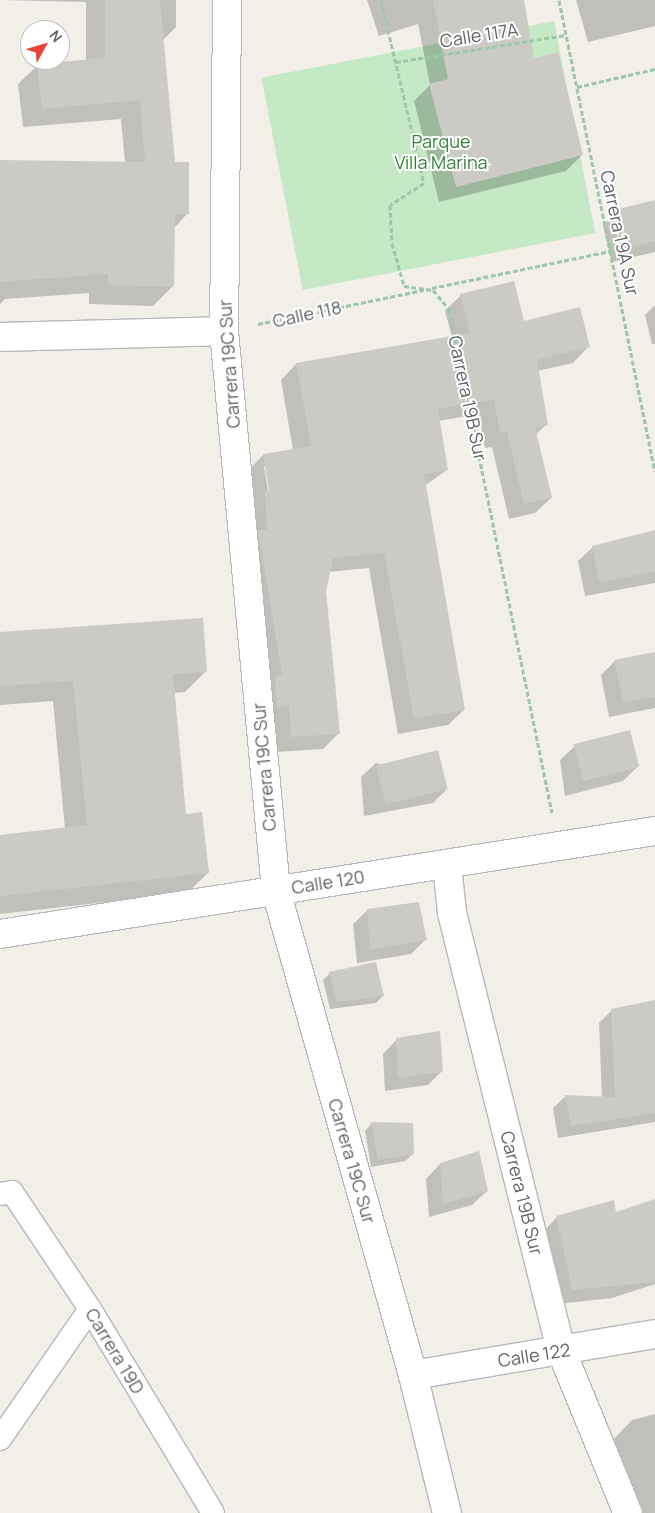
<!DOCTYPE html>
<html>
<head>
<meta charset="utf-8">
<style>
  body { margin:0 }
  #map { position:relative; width:655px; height:1513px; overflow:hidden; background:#f1efe8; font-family:Manrope,sans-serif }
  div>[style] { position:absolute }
  .green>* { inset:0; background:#c5e8c5; transform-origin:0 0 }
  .shadow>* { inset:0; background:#0003 }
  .building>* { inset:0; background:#cccac5; transform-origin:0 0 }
  .path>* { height:3px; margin-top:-1.5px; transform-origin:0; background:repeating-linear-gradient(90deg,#9cc7a9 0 5px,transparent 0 7.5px) }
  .roads { filter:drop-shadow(1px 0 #b5b8bc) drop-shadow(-1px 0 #b5b8bc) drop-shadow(0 1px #b5b8bc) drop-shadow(0 -1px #b5b8bc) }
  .lane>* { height:22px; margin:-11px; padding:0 11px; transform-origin:11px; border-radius:11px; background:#fff }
  .street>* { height:28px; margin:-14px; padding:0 14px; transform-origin:14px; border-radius:14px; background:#fff }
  span { translate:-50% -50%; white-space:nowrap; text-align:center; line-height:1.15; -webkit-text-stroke:4px #fff; paint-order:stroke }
  .street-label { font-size:18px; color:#5f6368 }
  .park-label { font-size:18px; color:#348238 }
  .north { position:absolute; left:20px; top:20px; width:50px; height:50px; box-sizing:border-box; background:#fff; border:1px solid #bfc1c3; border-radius:50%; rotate:51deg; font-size:14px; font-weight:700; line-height:20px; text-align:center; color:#5f6368 }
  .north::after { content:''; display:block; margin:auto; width:18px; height:22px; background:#ea4335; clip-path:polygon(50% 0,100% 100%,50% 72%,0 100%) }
</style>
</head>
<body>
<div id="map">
  <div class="green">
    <i style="left:554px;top:21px;width:216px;height:298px;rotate:79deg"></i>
  </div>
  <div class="shadow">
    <i style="clip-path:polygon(0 0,176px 0,176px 27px,163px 40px,174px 163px,188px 213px,174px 228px,173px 286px,153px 306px,89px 304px,89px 293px,5px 299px,0 304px,0 162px,125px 163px,121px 119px,23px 127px,18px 84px,38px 65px,86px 60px,86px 2px)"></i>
    <i style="clip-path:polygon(367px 0,515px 0,529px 52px,582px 155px,566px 171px,439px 202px,414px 101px,430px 85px,418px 24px,379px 36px)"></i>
    <i style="clip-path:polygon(576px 0,655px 0,655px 26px,588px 42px)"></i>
    <i style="clip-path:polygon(evenodd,655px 202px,655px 252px,612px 262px,603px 226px,618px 210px,655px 202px,619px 220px,622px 220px,630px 253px,628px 254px,619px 220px)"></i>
    <i style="clip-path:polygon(evenodd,461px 295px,588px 347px,573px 363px,537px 371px,546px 425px,535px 435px,551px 498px,535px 513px,509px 519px,492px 447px,485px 448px,479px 414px,438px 421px,447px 470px,424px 486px,464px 710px,448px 725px,398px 734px,369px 568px,328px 572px,324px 591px,339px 733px,323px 749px,276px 752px,248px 471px,263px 455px,293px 450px,281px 380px,296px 364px,452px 337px,445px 311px,461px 295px,264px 466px,266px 466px,271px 497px,269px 497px,264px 466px)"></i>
    <i style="clip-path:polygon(655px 305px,655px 344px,652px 344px,645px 315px)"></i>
    <i style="clip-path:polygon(655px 532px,655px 583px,585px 596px,578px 561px,593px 547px)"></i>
    <i style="clip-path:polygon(0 633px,206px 671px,185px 692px,173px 693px,185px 815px,208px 873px,187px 893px,0 914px,0 836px,65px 829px,53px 701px,0 705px)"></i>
    <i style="clip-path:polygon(655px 654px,655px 708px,609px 717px,601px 675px,615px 661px)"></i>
    <i style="clip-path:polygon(575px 746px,638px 766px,623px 781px,565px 796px,560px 760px)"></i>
    <i style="clip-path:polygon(376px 763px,447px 789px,433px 803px,364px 816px,361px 777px)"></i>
    <i style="clip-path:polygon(368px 910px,425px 940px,411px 954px,357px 963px,353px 924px)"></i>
    <i style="clip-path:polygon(330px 973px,383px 996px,376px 1003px,330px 1009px,323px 980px)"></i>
    <i style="clip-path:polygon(655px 1002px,655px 1122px,558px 1138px,553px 1108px,566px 1096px,602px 1098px,599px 1023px,612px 1010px)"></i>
    <i style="clip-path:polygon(397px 1039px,442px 1071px,428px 1085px,385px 1091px,383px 1054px)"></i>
    <i style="clip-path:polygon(372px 1123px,413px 1154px,405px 1161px,371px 1167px,365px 1131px)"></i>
    <i style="clip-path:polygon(440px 1164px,487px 1191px,472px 1205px,429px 1217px,426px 1179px)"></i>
    <i style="clip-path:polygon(655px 1200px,655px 1274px,621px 1285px,655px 1277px,655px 1284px,612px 1298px,558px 1304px,543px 1232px,557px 1217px,616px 1213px)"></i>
    <i style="clip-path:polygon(655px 1414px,655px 1513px,634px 1513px,610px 1443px,632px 1420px)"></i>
  </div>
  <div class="building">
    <i style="clip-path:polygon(105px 0,160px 0,175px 162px,189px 162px,189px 214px,175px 214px,174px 287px,108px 285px,108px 274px,0 282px,0 160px,145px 162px,140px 100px,42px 109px,37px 64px,105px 58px)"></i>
    <i style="clip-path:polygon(433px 0,524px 0,534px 58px,558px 52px,583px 155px,456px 187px,429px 84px,448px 79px)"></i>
    <i style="clip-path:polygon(655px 200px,655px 241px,628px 247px,618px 209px)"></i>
    <i style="clip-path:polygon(514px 281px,524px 321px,580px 307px,590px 347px,537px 360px,548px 425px,535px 427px,552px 498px,524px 504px,507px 432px,500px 433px,494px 399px,438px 409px,448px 470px,424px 474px,465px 710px,414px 719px,384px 553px,333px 558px,326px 591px,340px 734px,291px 737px,289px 705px,277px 708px,275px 676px,282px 675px,258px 530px,267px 530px,265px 491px,269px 491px,263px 454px,311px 446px,296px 363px,470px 333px,460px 294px)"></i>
    <i style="clip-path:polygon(655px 530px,655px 572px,599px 582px,592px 546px)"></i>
    <i style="clip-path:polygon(203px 618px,207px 672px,173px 674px,186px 814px,202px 812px,209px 873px,0 896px,0 835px,87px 825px,73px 681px,0 686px,0 632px)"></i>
    <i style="clip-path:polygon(655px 652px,655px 697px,623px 703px,614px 660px)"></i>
    <i style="left:630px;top:730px;width:38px;height:58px;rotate:76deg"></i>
    <i style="left:438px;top:750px;width:40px;height:64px;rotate:76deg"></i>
    <i style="clip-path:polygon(419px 902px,427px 940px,370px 950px,367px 909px)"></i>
    <i style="clip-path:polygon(376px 962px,384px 996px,337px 1002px,329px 972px)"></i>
    <i style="clip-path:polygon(655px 1000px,655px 1113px,571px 1126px,565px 1095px,615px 1097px,611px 1009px)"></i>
    <i style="clip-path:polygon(440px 1031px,443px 1072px,398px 1078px,396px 1038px)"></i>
    <i style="clip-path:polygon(371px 1122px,413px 1123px,414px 1154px,378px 1160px)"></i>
    <i style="clip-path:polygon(479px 1151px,488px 1191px,443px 1204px,440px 1163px)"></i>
    <i style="clip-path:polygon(655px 1199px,655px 1282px,572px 1290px,556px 1216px,614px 1200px,616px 1212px)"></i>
  </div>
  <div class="path">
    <i style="left:381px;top:0;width:188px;rotate:76.8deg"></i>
    <i style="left:424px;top:183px;width:40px;rotate:147.1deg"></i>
    <i style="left:390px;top:205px;width:38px;rotate:87deg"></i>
    <i style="left:392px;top:243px;width:45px;rotate:74.4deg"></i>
    <i style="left:404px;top:286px;width:29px;rotate:8deg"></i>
    <i style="left:433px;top:290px;width:25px;rotate:50deg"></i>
    <i style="left:449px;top:309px;width:514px;rotate:78.45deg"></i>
    <i style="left:559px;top:0;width:481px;rotate:78.5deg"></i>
    <i style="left:396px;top:62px;width:172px;rotate:-9deg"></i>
    <i style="left:577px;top:87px;width:80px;rotate:-13deg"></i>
    <i style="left:432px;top:288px;width:182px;rotate:-11.7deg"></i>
    <i style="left:258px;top:324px;width:169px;rotate:-11.6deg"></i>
  </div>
  <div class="roads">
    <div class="lane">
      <i style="left:0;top:1194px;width:12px;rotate:-9deg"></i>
      <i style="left:12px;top:1192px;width:141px;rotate:56.3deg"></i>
      <i style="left:90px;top:1309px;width:238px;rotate:58.9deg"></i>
      <i style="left:0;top:1439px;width:158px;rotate:-55.3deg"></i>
    </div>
    <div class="street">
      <i style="left:227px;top:0;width:331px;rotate:90.5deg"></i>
      <i style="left:224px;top:331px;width:562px;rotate:84.69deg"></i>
      <i style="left:276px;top:891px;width:503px;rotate:74.2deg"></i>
      <i style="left:413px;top:1375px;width:142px;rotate:76.2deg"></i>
      <i style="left:0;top:337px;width:224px;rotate:-1.5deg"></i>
      <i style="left:447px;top:864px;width:49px;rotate:84.2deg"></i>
      <i style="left:452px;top:913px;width:450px;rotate:76deg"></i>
      <i style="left:561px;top:1350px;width:176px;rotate:67.7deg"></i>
      <i style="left:0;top:934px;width:663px;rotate:-8.94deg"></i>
      <i style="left:413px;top:1375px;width:245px;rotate:-9.6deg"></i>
    </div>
  </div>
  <div class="street-label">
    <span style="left:479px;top:35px;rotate:-9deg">Calle 117A</span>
    <span style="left:620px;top:233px;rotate:78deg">Carrera 19A Sur</span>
    <span style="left:307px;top:314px;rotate:-12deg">Calle 118</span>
    <span style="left:229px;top:364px;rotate:-94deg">Carrera 19C Sur</span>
    <span style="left:468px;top:398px;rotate:78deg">Carrera 19B Sur</span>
    <span style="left:264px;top:767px;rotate:-95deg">Carrera 19C Sur</span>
    <span style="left:328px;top:882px;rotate:-9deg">Calle 120</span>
    <span style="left:352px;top:1161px;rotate:74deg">Carrera 19C Sur</span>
    <span style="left:522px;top:1193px;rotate:76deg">Carrera 19B Sur</span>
    <span style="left:115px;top:1351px;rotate:59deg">Carrera 19D</span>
    <span style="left:534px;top:1355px;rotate:-9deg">Calle 122</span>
  </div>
  <div class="park-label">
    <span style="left:441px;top:152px">Parque<br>Villa Marina</span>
  </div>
  <div class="north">N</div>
</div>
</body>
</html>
